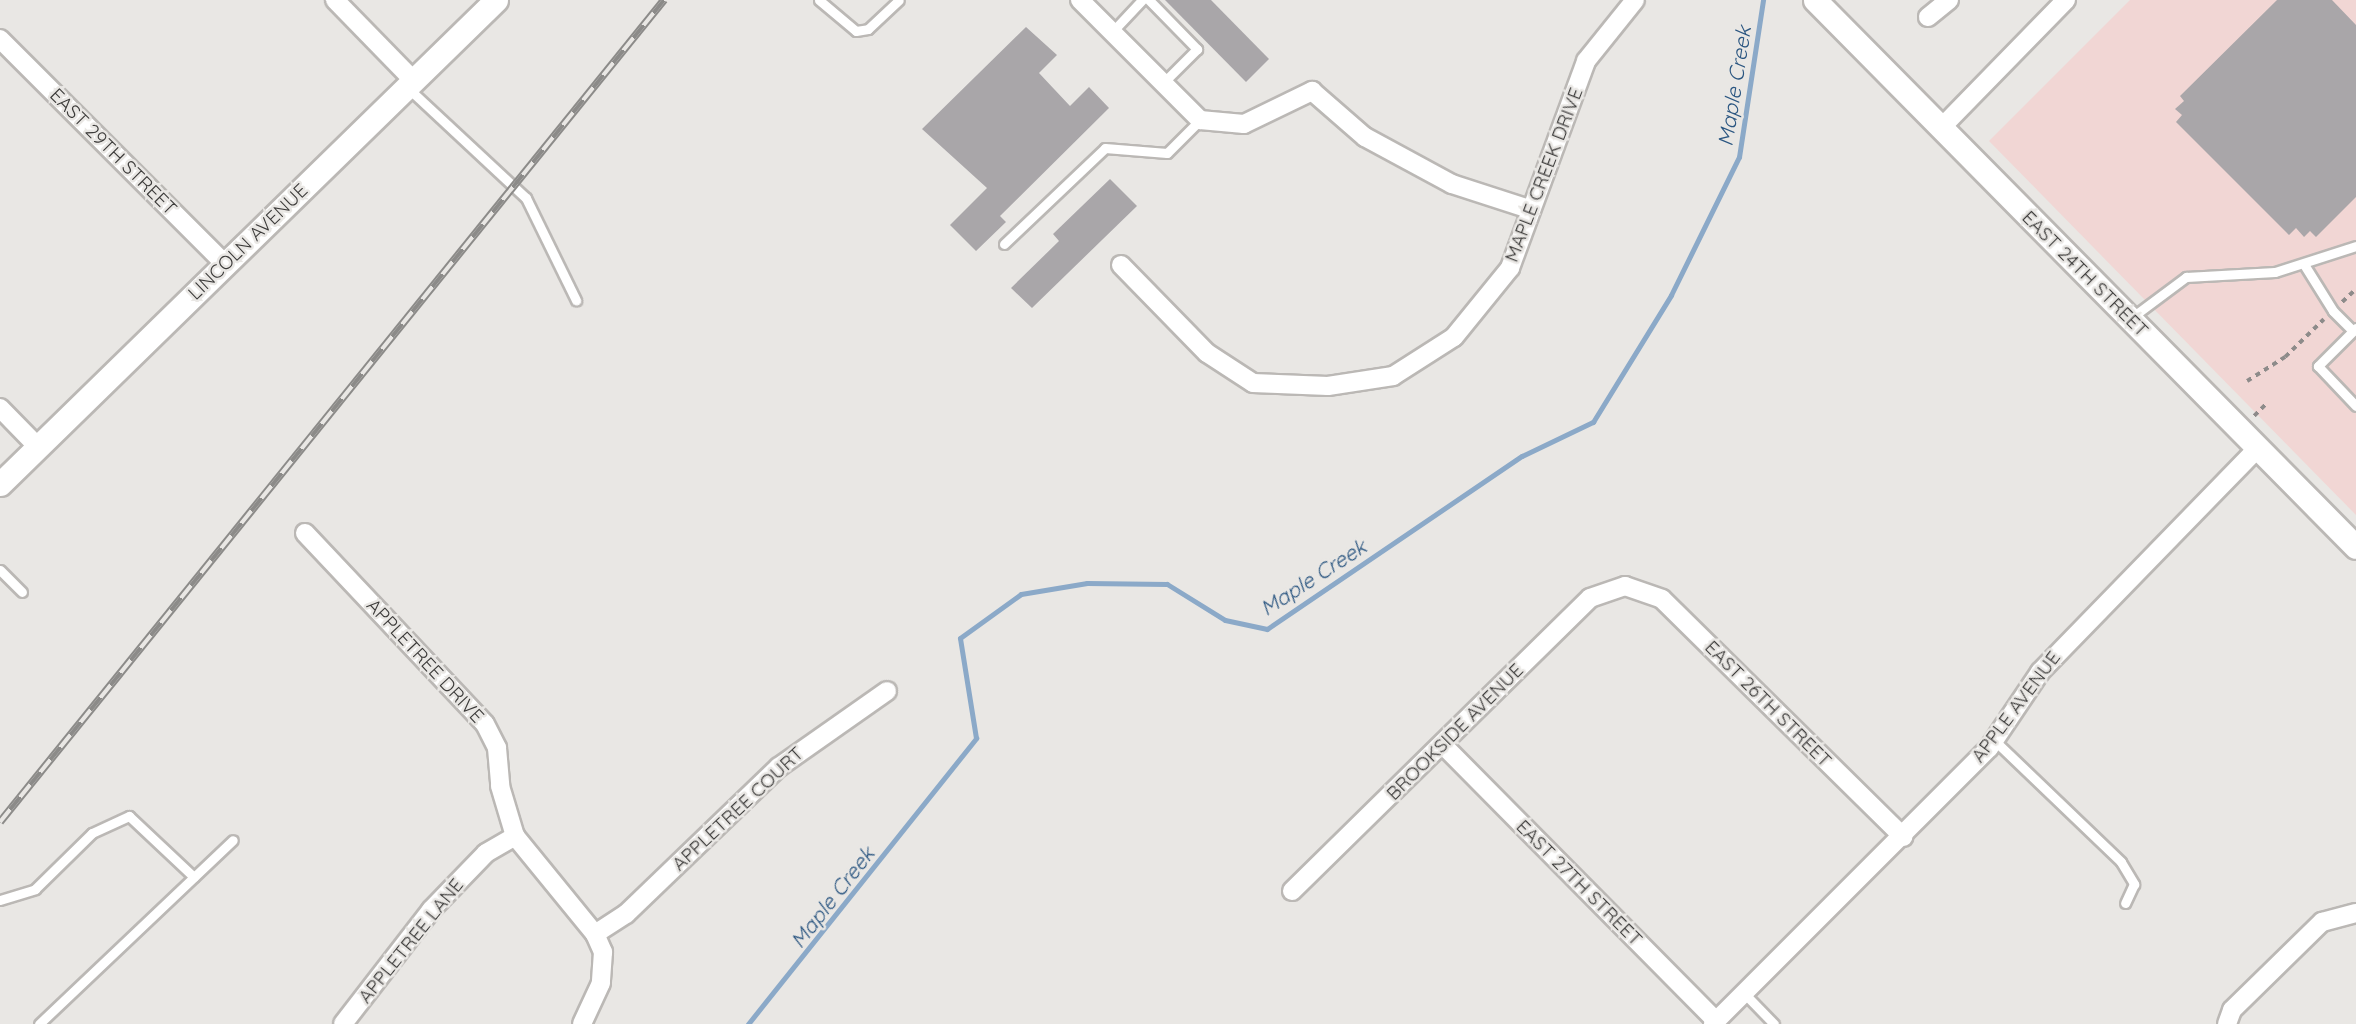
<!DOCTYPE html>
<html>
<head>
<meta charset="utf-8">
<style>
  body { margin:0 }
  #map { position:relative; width:2356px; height:1024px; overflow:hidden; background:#e9e7e4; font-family:Quicksand,sans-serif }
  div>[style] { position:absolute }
  .education>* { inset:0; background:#f1d6d4 }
  .stream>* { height:5px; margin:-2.5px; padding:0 2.5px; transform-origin:2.5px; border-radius:2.5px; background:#8ba9c8 }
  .building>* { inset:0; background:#a9a6a9 }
  .path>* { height:3.5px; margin-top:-1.75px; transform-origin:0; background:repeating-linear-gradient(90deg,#8d8b8a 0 5px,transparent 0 10px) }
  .roads { filter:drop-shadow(2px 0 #bbb8b5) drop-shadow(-2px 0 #bbb8b5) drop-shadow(0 2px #bbb8b5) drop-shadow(0 -2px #bbb8b5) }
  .service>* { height:9px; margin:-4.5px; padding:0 4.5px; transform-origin:4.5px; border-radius:4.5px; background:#fff }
  .minor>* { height:18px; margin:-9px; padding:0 9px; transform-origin:9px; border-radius:9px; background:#fff }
  .tertiary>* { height:23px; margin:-11.5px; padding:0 11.5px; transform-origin:11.5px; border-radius:11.5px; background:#fff }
  .rail>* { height:8px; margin-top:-4px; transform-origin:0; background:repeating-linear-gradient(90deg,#e9e7e4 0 16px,#8c8b89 0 32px); box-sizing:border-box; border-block:2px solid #8c8b89 }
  span { translate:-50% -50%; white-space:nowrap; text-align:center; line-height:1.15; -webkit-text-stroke:5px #e9e7e4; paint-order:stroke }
  .street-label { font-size:19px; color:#3b3a39 }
  .water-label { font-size:21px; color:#2b5681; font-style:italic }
</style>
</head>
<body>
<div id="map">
  <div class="education">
    <i style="clip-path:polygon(2130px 0,2356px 0,2356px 515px,1989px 141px)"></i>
  </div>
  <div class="stream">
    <i style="left:748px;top:1024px;width:366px;rotate:-51.4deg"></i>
    <i style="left:976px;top:738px;width:101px;rotate:-99.1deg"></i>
    <i style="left:960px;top:638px;width:75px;rotate:-35.8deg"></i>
    <i style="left:1021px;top:594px;width:67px;rotate:-9.5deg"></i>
    <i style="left:1087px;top:583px;width:80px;rotate:0.7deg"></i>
    <i style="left:1167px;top:584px;width:68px;rotate:31.8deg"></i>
    <i style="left:1225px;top:620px;width:43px;rotate:12.1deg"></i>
    <i style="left:1267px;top:629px;width:308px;rotate:-34.2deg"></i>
    <i style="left:1522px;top:456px;width:79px;rotate:-25.6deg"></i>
    <i style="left:1593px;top:422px;width:149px;rotate:-58.4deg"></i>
    <i style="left:1671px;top:295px;width:154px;rotate:-63.8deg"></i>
    <i style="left:1739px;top:157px;width:159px;rotate:-81.3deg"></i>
  </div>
  <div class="building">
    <i style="clip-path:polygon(1165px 0,1211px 0,1269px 59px,1246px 82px)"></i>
    <i style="clip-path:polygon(2277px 0,2332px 0,2356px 25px,2356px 197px,2316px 237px,2310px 231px,2304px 237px,2296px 228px,2289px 235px,2176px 122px,2182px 115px,2175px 109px,2184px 101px,2180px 96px)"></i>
    <i style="clip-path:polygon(1026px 27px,1057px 55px,1039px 73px,1070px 106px,1089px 87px,1109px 108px,1000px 216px,1006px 222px,976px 251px,950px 225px,987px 188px,922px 129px)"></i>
    <i style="clip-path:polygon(1110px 179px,1137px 206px,1032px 308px,1011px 288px,1059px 241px,1053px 234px)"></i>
  </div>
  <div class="path">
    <i style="left:2342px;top:302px;width:19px;rotate:-43deg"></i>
    <i style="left:2247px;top:381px;width:45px;rotate:-32.3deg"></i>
    <i style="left:2285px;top:357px;width:54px;rotate:-44.3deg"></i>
    <i style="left:2254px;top:416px;width:18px;rotate:-45deg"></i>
  </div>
  <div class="roads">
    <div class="service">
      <i style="left:819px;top:0;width:48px;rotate:40deg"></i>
      <i style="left:856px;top:31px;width:12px;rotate:-9deg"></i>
      <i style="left:868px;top:29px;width:42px;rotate:-43.1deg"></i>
      <i style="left:1149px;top:0;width:69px;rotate:45.6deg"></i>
      <i style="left:1197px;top:49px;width:48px;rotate:135deg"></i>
      <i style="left:1112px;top:32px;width:44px;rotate:-46.8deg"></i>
      <i style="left:408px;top:88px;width:161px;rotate:43deg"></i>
      <i style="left:526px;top:198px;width:114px;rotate:63.9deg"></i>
      <i style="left:1004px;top:244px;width:139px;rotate:-43.5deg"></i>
      <i style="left:1105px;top:148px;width:62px;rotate:4.6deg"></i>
      <i style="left:1167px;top:153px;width:47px;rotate:-45deg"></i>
      <i style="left:2305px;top:266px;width:53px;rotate:58.1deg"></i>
      <i style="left:2333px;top:311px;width:28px;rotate:45deg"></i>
      <i style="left:2131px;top:318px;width:69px;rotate:-36.7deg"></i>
      <i style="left:2186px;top:277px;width:89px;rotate:-3.2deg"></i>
      <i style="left:2275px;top:272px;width:85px;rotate:-17.8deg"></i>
      <i style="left:2356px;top:328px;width:54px;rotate:135deg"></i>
      <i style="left:2318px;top:366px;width:55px;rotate:46.5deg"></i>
      <i style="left:0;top:570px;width:31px;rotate:45deg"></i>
      <i style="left:1994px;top:740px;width:176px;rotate:43.8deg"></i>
      <i style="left:2121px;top:862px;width:26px;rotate:59deg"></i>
      <i style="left:2134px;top:884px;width:21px;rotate:115deg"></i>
      <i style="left:0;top:900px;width:37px;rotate:-17deg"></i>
      <i style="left:35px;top:889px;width:80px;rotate:-44.5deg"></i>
      <i style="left:92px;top:833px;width:41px;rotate:-24.7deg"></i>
      <i style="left:129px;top:816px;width:89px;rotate:43.2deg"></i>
      <i style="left:1744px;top:993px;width:43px;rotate:45.9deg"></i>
      <i style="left:39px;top:1024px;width:267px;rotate:-43.5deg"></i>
    </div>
    <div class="minor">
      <i style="left:335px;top:0;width:112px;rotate:45.7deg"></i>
      <i style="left:1080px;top:0;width:170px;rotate:45deg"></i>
      <i style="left:1200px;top:120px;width:44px;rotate:5.2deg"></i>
      <i style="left:1244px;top:124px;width:76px;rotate:-25.9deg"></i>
      <i style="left:1312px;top:91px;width:70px;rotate:41deg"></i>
      <i style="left:1365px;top:137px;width:99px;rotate:28.4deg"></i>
      <i style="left:1452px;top:184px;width:81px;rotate:18deg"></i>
      <i style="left:1928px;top:17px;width:27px;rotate:-39deg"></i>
      <i style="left:0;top:39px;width:318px;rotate:45deg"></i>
      <i style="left:1941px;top:128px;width:179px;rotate:-45.7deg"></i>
      <i style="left:1121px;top:265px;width:123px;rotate:45.7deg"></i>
      <i style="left:1207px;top:353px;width:55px;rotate:33.1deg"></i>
      <i style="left:1253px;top:383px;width:75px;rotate:2.3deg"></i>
      <i style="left:1328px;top:386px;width:66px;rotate:-8.7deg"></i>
      <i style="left:1393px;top:376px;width:72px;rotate:-32.6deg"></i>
      <i style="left:1454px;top:337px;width:89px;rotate:-50.9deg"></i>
      <i style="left:1510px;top:268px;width:221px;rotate:-69.8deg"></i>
      <i style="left:1586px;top:61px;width:78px;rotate:-51.2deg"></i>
      <i style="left:0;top:408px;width:54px;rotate:45.7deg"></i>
      <i style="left:305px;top:533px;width:262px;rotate:46.7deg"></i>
      <i style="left:485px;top:724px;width:27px;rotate:63deg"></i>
      <i style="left:497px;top:748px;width:38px;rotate:85deg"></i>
      <i style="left:500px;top:786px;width:52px;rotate:73.3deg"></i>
      <i style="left:515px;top:836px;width:127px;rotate:50.8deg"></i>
      <i style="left:595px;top:934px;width:20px;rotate:66deg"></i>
      <i style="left:603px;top:952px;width:31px;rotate:94deg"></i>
      <i style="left:601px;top:983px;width:45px;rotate:114.9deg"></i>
      <i style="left:1443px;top:745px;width:388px;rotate:45.3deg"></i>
      <i style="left:1292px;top:891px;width:418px;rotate:-44.5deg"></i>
      <i style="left:1590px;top:598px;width:37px;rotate:-19deg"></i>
      <i style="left:1625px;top:586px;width:39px;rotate:19deg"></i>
      <i style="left:1662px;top:599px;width:339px;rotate:44.6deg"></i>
      <i style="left:595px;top:934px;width:37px;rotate:-33deg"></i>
      <i style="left:626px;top:914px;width:212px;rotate:-43.9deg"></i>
      <i style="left:779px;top:767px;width:132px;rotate:-35.1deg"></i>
      <i style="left:343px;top:1024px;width:144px;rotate:-52.3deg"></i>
      <i style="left:431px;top:910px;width:79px;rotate:-46deg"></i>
      <i style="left:486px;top:853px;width:34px;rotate:-30deg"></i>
      <i style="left:1713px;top:1024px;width:390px;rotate:-45deg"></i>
      <i style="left:1989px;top:748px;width:92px;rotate:-56.1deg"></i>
      <i style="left:2040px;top:672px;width:313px;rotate:-45.8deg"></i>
      <i style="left:2227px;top:1024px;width:15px;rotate:-70deg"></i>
      <i style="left:2232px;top:1010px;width:126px;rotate:-44.4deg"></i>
      <i style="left:2322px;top:922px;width:35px;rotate:-15deg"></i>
    </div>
    <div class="tertiary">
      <i style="left:1815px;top:0;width:769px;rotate:45.32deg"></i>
      <i style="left:0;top:484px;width:693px;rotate:-44.3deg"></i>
    </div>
  </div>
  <div class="rail">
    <i style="left:0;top:822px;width:1057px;rotate:-51.07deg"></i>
  </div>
  <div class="street-label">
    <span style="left:113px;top:152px;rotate:45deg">EAST 29TH STREET</span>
    <span style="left:1544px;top:175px;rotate:-69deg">MAPLE CREEK DRIVE</span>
    <span style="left:248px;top:242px;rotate:-44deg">LINCOLN AVENUE</span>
    <span style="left:2085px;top:274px;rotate:45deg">EAST 24TH STREET</span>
    <span style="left:425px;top:661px;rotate:47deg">APPLETREE DRIVE</span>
    <span style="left:1768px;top:704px;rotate:45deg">EAST 26TH STREET</span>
    <span style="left:2016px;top:707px;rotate:-53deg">APPLE AVENUE</span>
    <span style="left:1455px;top:732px;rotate:-45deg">BROOKSIDE AVENUE</span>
    <span style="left:738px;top:809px;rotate:-43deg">APPLETREE COURT</span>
    <span style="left:1579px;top:883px;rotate:45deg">EAST 27TH STREET</span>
    <span style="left:411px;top:941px;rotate:-51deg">APPLETREE LANE</span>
  </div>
  <div class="water-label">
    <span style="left:1734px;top:86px;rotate:-81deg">Maple Creek</span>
    <span style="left:1313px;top:577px;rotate:-33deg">Maple Creek</span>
    <span style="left:832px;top:897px;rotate:-52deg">Maple Creek</span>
  </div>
</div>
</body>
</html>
